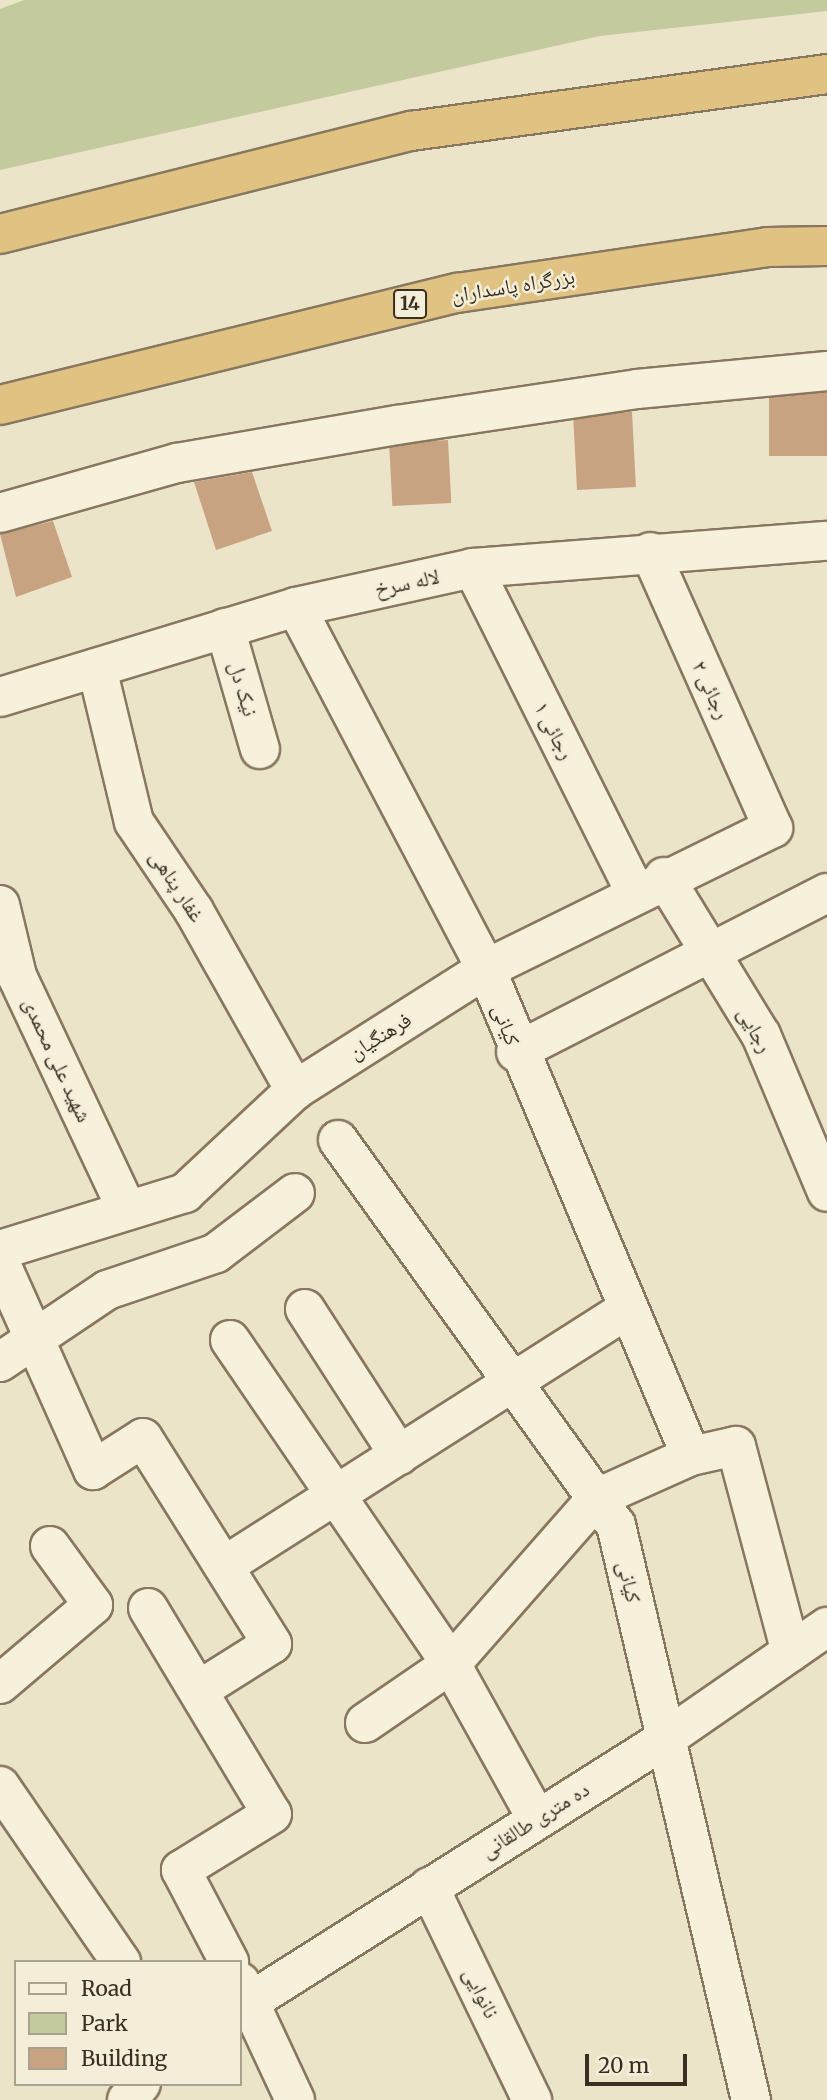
<!DOCTYPE html>
<html>
<head>
<meta charset="utf-8">
<style>
  body { margin:0 }
  #map { position:relative; width:827px; height:2100px; overflow:hidden; background:#ece4c9; font-family:Merriweather,"Noto Naskh Arabic",serif }
  div>[style] { position:absolute }
  .green>* { inset:0; background:#c2ca9e }
  .building>* { inset:0; background:#c8a382; transform-origin:0 0 }
  .roads { filter:drop-shadow(2px 0 #88775f) drop-shadow(-2px 0 #88775f) drop-shadow(0 2px #88775f) drop-shadow(0 -2px #88775f) }
  .minor>* { height:38px; margin:-19px; padding:0 19px; transform-origin:19px; border-radius:19px; background:#f7f1dc }
  .tertiary>* { height:38px; margin:-19px; padding:0 19px; transform-origin:19px; border-radius:19px; background:#f7f1dc }
  .trunk>* { height:38px; margin:-19px; padding:0 19px; transform-origin:19px; border-radius:19px; background:#e0c283 }
  span { translate:-50% -50%; white-space:nowrap; text-align:center; line-height:1.15; -webkit-text-stroke:5px #f4eed9; paint-order:stroke }
  .shield-label span { padding:2px 5px; background:#f4eed9; border:2px solid; border-radius:5px; -webkit-text-stroke-width:0 }
  .shield-label { font-size:19px; color:#392e21; font-weight:700 }
  .street-label { font-size:21px; color:#392e21 }
  .legend { position:absolute; left:14px; top:1960px; width:228px; height:126px; box-sizing:border-box; background:#f4eed9; border:2px solid #a9a18f; margin:0; padding:9px 12px; list-style:none; font-size:21px; color:#392e21 }
  .legend li { display:flex; align-items:center; gap:14px; height:35px }
  .legend b { width:35px; border:2px solid #a9a18f }
  .scale { position:absolute; left:585px; top:2054px; width:102px; height:32px; box-sizing:border-box; border:4px solid #392e21; border-top:0; padding-left:9px; font-size:21px; line-height:24px; white-space:nowrap; color:#392e21; -webkit-text-stroke:5px #f4eed9; paint-order:stroke }
</style>
</head>
<body>
<div id="map">
  <div class="green">
    <i style="clip-path:polygon(24px 0,827px 0,827px 11px,600px 36px,0 170px,0 9px)"></i>
  </div>
  <div class="building">
    <i style="left:827px;top:393px;width:63px;height:58px;rotate:90deg"></i>
    <i style="left:632px;top:412px;width:75px;height:59px;rotate:87deg"></i>
    <i style="left:448px;top:440px;width:63px;height:59px;rotate:87deg"></i>
    <i style="clip-path:polygon(252px 472px,272px 531px,216px 550px,194px 482px)"></i>
    <i style="clip-path:polygon(53px 521px,72px 577px,16px 597px,0 534px)"></i>
  </div>
  <div class="roads">
    <div class="minor">
      <i style="left:0;top:513px;width:184px;rotate:-15.8deg"></i>
      <i style="left:177px;top:463px;width:223px;rotate:-9.8deg"></i>
      <i style="left:397px;top:425px;width:243px;rotate:-8.5deg"></i>
      <i style="left:637px;top:389px;width:191px;rotate:-5.4deg"></i>
      <i style="left:473px;top:568px;width:364px;rotate:63.4deg"></i>
      <i style="left:296px;top:607px;width:409px;rotate:62.3deg"></i>
      <i style="left:486px;top:969px;width:528px;rotate:67.17deg"></i>
      <i style="left:225px;top:628px;width:126px;rotate:73.9deg"></i>
      <i style="left:97px;top:668px;width:158px;rotate:76.5deg"></i>
      <i style="left:134px;top:822px;width:107px;rotate:56deg"></i>
      <i style="left:194px;top:911px;width:206px;rotate:60.6deg"></i>
      <i style="left:0;top:697px;width:309px;rotate:-16.9deg"></i>
      <i style="left:296px;top:607px;width:181px;rotate:-12.4deg"></i>
      <i style="left:473px;top:568px;width:355px;rotate:-4.4deg"></i>
      <i style="left:664px;top:877px;width:185px;rotate:58.5deg"></i>
      <i style="left:761px;top:1035px;width:170px;rotate:67.2deg"></i>
      <i style="left:0;top:905px;width:73px;rotate:76.5deg"></i>
      <i style="left:17px;top:976px;width:259px;rotate:64.8deg"></i>
      <i style="left:516px;top:1052px;width:349px;rotate:-27.1deg"></i>
      <i style="left:338px;top:1140px;width:475px;rotate:54.2deg"></i>
      <i style="left:616px;top:1525px;width:591px;rotate:76.79deg"></i>
      <i style="left:0;top:1250px;width:194px;rotate:-17.1deg"></i>
      <i style="left:185px;top:1193px;width:151px;rotate:-43.1deg"></i>
      <i style="left:295px;top:1090px;width:226px;rotate:-32.4deg"></i>
      <i style="left:486px;top:969px;width:320px;rotate:-26.2deg"></i>
      <i style="left:773px;top:828px;width:302px;rotate:-114deg"></i>
      <i style="left:0;top:1262px;width:228px;rotate:65.9deg"></i>
      <i style="left:93px;top:1470px;width:59px;rotate:-32.6deg"></i>
      <i style="left:143px;top:1438px;width:243px;rotate:57.9deg"></i>
      <i style="left:272px;top:1644px;width:86px;rotate:147.8deg"></i>
      <i style="left:305px;top:1309px;width:174px;rotate:57.2deg"></i>
      <i style="left:230px;top:1340px;width:392px;rotate:55.7deg"></i>
      <i style="left:451px;top:1664px;width:177px;rotate:61deg"></i>
      <i style="left:0;top:1362px;width:129px;rotate:-33.9deg"></i>
      <i style="left:107px;top:1290px;width:115px;rotate:-18.7deg"></i>
      <i style="left:216px;top:1253px;width:99px;rotate:-37.2deg"></i>
      <i style="left:224px;top:1566px;width:478px;rotate:-32.5deg"></i>
      <i style="left:148px;top:1608px;width:240px;rotate:59deg"></i>
      <i style="left:272px;top:1814px;width:107px;rotate:148.4deg"></i>
      <i style="left:181px;top:1870px;width:104px;rotate:62.4deg"></i>
      <i style="left:0;top:1684px;width:122px;rotate:-40.3deg"></i>
      <i style="left:93px;top:1605px;width:73px;rotate:-126.1deg"></i>
      <i style="left:365px;top:1723px;width:104px;rotate:-34.5deg"></i>
      <i style="left:451px;top:1664px;width:221px;rotate:-48.7deg"></i>
      <i style="left:597px;top:1498px;width:103px;rotate:-24.1deg"></i>
      <i style="left:691px;top:1456px;width:46px;rotate:-12.5deg"></i>
      <i style="left:736px;top:1446px;width:213px;rotate:75.1deg"></i>
      <i style="left:0;top:1786px;width:214px;rotate:55.5deg"></i>
      <i style="left:429px;top:1887px;width:237px;rotate:64.2deg"></i>
      <i style="left:240px;top:1982px;width:130px;rotate:65deg"></i>
    </div>
    <div class="tertiary">
      <i style="left:240px;top:2008px;width:503px;rotate:-32.33deg"></i>
      <i style="left:665px;top:1739px;width:197px;rotate:-34.7deg"></i>
      <i style="left:127px;top:2100px;width:21px;rotate:-49deg"></i>
    </div>
    <div class="trunk">
      <i style="left:0;top:234px;width:424px;rotate:-14.1deg"></i>
      <i style="left:411px;top:131px;width:420px;rotate:-7.8deg"></i>
      <i style="left:0;top:405px;width:471px;rotate:-13.8deg"></i>
      <i style="left:457px;top:293px;width:313px;rotate:-8.4deg"></i>
      <i style="left:767px;top:247px;width:60px;rotate:-1deg"></i>
    </div>
  </div>
  <div class="shield-label">
    <span style="left:410px;top:304px">14</span>
  </div>
  <div class="street-label">
    <span style="left:513px;top:286px;rotate:-9deg">بزرگراه پاسداران</span>
    <span style="left:407px;top:583px;rotate:-12deg">لاله سرخ</span>
    <span style="left:243px;top:689px;rotate:74deg">نیک دل</span>
    <span style="left:711px;top:690px;rotate:66deg">رجائی ۲</span>
    <span style="left:554px;top:731px;rotate:63deg">رجائی ۱</span>
    <span style="left:177px;top:886px;rotate:57deg">غفار پناهی</span>
    <span style="left:506px;top:1025px;rotate:70deg">کیانی</span>
    <span style="left:755px;top:1030px;rotate:62deg">رجایی</span>
    <span style="left:380px;top:1036px;rotate:-32deg">فرهنگیان</span>
    <span style="left:57px;top:1060px;rotate:65deg">شهید علی محمدی</span>
    <span style="left:629px;top:1582px;rotate:77deg">کیانی</span>
    <span style="left:535px;top:1820px;rotate:-32deg">ده متری طالقانی</span>
    <span style="left:481px;top:1993px;rotate:64deg">نانوایی</span>
  </div>
  <ul class="legend">
  <li><b style="height:9px;background:#f7f1dc"></b>Road</li>
  <li><b style="height:19px;background:#c2ca9e"></b>Park</li>
  <li><b style="height:19px;background:#c8a382"></b>Building</li>
  </ul>
  <div class="scale">20 m</div>
</div>
</body>
</html>
